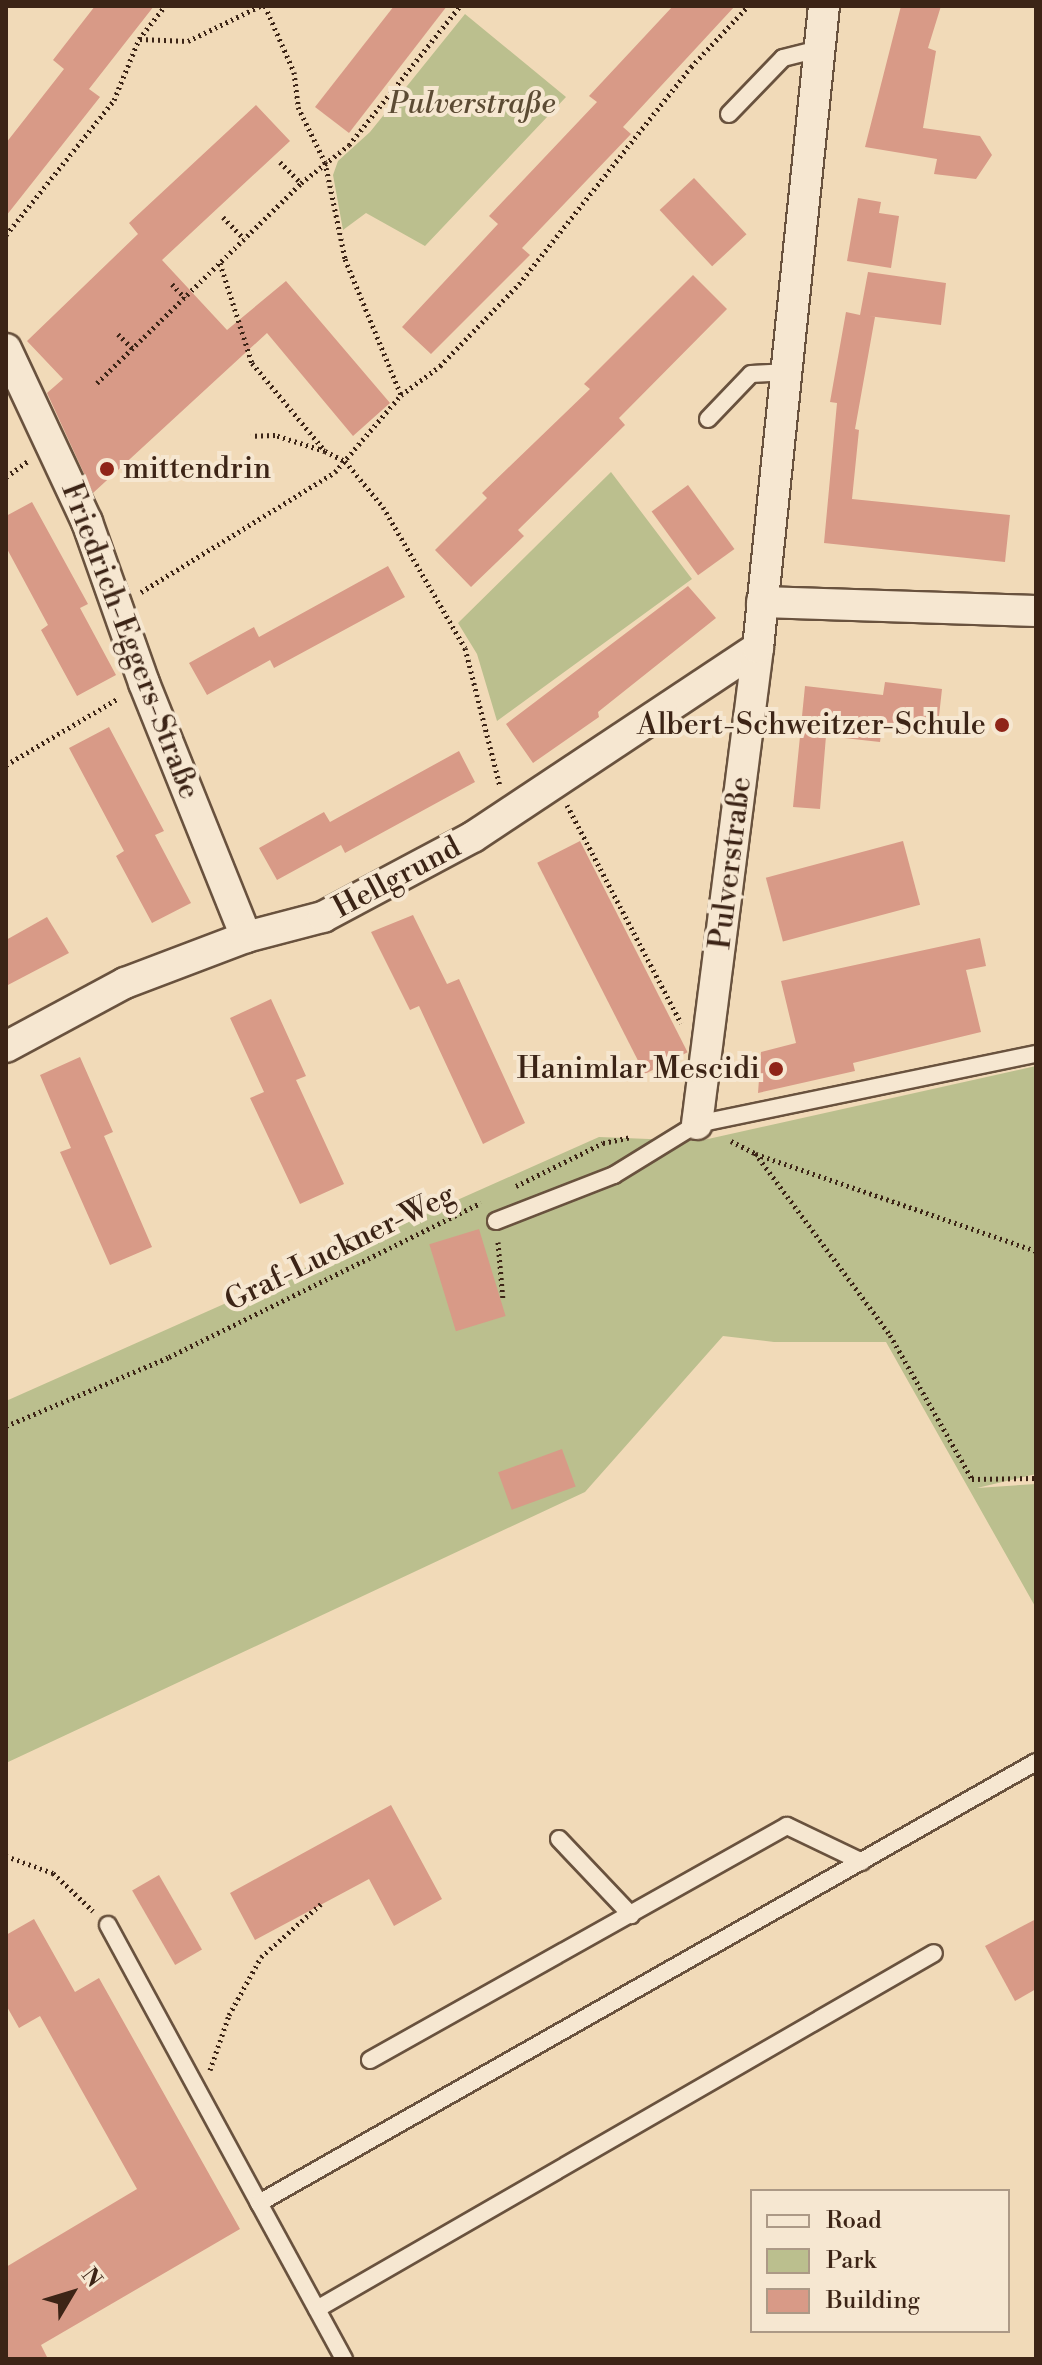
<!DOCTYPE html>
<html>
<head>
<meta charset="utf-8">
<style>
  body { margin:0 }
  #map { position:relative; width:1042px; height:2365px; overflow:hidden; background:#f1dab8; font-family:"Libre Bodoni",serif }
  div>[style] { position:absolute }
  .green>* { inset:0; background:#bbbf8e }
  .building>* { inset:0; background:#d89a87; transform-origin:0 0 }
  .path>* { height:5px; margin-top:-2.5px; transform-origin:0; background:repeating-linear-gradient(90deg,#3c2416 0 2px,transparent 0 6px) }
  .roads { filter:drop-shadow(2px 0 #69523e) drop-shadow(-2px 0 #69523e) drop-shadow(0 2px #69523e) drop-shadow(0 -2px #69523e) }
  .service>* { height:16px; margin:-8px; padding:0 8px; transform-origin:8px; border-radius:8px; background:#f6e7d1 }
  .minor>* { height:30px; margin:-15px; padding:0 15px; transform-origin:15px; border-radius:15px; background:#f6e7d1 }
  .dots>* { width:22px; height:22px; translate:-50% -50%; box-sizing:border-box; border:4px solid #f6e7d1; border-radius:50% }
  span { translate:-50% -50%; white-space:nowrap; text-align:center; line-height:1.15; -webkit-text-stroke:8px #f6e7d1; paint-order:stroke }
  .park-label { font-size:30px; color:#5c4b34; font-style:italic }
  .poi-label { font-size:30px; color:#3c2416 }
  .left { translate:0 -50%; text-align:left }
  .right { translate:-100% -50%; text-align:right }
  .street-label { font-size:30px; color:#3c2416 }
  .frame { position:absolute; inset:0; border:8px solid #3c2416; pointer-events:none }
  .legend { position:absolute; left:750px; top:2189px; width:260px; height:144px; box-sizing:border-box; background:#f6e7d1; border:2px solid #ac9986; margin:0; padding:10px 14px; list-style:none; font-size:24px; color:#3c2416 }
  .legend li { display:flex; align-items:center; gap:16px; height:40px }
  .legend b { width:40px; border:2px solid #ac9986 }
  .north { position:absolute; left:32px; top:2253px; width:80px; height:80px; -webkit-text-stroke:6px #f6e7d1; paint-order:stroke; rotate:52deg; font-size:22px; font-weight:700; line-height:32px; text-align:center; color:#3c2416 }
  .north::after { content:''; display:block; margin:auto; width:28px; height:36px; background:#3c2416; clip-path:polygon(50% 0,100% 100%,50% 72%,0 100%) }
</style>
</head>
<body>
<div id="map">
  <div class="green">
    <i style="clip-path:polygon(465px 14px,566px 97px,425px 246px,366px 213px,343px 230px,333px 175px,338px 161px,370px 132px)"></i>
    <i style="clip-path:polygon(611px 472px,692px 579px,497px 721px,477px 654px,458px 623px)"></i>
    <i style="clip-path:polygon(1036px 1066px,1036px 1474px,977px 1488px,1036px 1484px,1036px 1608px,886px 1342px,774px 1342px,723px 1336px,585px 1492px,6px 1763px,6px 1401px,599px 1137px,699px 1141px)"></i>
  </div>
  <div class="building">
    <i style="clip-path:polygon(95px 6px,154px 6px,89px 89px,100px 97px,6px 216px,6px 143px,64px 69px,53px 60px)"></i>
    <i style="clip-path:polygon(394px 6px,447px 6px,349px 133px,315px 107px)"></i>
    <i style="clip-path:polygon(673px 6px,735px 6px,623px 127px,631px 134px,522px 248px,530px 255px,431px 354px,402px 327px,498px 224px,489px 216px,597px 102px,589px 96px)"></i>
    <i style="clip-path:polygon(901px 6px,941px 6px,928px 48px,936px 51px,923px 128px,980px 136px,992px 155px,976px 179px,934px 174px,937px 159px,865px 147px)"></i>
    <i style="clip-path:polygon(256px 105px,290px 141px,162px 260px,227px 330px,286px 281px,390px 403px,353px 436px,267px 333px,93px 493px,47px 393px,63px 379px,27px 341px,138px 234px,129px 223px)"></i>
    <i style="left:694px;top:178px;width:77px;height:47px;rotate:47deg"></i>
    <i style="clip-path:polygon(858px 198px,881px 202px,879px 213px,899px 216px,891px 268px,847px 261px)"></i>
    <i style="clip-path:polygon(868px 272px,946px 283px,941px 325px,868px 316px,875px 317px,855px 429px,859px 430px,852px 499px,1010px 515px,1005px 562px,824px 543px,837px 403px,830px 402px,846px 312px,860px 315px)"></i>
    <i style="clip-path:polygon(693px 275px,727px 309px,619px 418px,625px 425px,518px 530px,524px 536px,471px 587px,435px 550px,487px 498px,482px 493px,590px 389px,584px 384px)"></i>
    <i style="left:688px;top:485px;width:79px;height:45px;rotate:54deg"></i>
    <i style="clip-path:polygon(32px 502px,88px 604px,80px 608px,116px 675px,77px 696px,41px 630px,48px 625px,6px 547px,6px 516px)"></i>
    <i style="clip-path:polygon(388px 566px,405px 597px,274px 668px,270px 660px,207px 695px,189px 663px,254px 627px,259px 637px)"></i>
    <i style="clip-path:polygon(688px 586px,716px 618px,598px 712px,599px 717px,533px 763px,506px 724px)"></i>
    <i style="clip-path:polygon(885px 682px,942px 689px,937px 734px,882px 728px,880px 742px,826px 736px,820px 809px,793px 807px,805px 686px,883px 695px)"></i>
    <i style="clip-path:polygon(109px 727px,164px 831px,155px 835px,191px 903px,152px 923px,116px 856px,124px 851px,69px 748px)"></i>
    <i style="clip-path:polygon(459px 751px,475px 782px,345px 853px,341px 845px,277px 880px,259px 848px,324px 812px,330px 822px)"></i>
    <i style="left:580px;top:841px;width:237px;height:48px;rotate:63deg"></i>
    <i style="left:903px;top:841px;width:66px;height:142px;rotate:75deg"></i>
    <i style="clip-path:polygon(413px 915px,447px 984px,459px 979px,525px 1123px,483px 1144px,419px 1006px,410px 1010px,371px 932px)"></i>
    <i style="clip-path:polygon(47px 917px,69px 953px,6px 986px,6px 940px)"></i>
    <i style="clip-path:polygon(980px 938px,986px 966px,966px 970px,981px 1032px,853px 1063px,855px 1071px,758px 1093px,761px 1052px,796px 1043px,781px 981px)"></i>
    <i style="clip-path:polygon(271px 999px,306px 1076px,296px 1080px,344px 1184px,300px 1204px,250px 1098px,264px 1092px,230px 1018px)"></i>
    <i style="clip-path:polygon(80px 1057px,113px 1132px,104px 1136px,152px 1247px,110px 1265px,60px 1152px,71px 1148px,40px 1075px)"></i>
    <i style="left:479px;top:1229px;width:91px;height:52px;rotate:73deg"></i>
    <i style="left:562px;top:1449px;width:40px;height:68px;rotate:70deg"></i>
    <i style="clip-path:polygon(391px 1805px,442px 1899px,394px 1926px,369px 1879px,255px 1940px,230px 1893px)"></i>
    <i style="left:159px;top:1875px;width:86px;height:31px;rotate:60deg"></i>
    <i style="clip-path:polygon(34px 1919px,75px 1992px,99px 1978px,240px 2229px,41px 2345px,48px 2359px,6px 2359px,6px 2267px,137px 2189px,40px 2016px,19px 2028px,6px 2005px,6px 1935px)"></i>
    <i style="clip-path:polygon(1036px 1919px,1036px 1989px,1015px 2001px,985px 1946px)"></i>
  </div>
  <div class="path">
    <i style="left:265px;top:6px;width:72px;rotate:66.3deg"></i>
    <i style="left:294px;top:72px;width:35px;rotate:83deg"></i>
    <i style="left:298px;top:107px;width:61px;rotate:63.9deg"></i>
    <i style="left:325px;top:162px;width:99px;rotate:78.3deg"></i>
    <i style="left:345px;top:259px;width:147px;rotate:67.6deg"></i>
    <i style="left:140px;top:39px;width:48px;rotate:2.4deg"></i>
    <i style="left:188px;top:41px;width:80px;rotate:-25.9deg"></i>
    <i style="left:280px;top:162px;width:30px;rotate:45deg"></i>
    <i style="left:223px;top:217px;width:30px;rotate:46deg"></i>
    <i style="left:6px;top:235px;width:173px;rotate:-51.3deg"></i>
    <i style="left:114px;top:100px;width:66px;rotate:-67.7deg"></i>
    <i style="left:139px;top:39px;width:42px;rotate:-51.8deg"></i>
    <i style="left:220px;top:263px;width:105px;rotate:72.3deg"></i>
    <i style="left:252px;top:363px;width:114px;rotate:50.3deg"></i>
    <i style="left:325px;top:451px;width:52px;rotate:-162.3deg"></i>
    <i style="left:275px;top:435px;width:24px;rotate:178deg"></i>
    <i style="left:172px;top:284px;width:19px;rotate:47deg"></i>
    <i style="left:118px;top:334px;width:21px;rotate:45deg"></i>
    <i style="left:97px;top:383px;width:286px;rotate:-44.4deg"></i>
    <i style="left:301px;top:183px;width:61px;rotate:-38.4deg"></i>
    <i style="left:349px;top:145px;width:178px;rotate:-51.4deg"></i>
    <i style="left:325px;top:451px;width:22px;rotate:27deg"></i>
    <i style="left:345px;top:461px;width:60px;rotate:50.4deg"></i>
    <i style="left:383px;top:507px;width:163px;rotate:59.8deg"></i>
    <i style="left:465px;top:648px;width:142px;rotate:75.8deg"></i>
    <i style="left:6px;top:477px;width:27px;rotate:-36deg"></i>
    <i style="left:141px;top:592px;width:228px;rotate:-31.7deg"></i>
    <i style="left:335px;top:472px;width:101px;rotate:-49.4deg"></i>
    <i style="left:401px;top:395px;width:49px;rotate:-36.6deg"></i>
    <i style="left:440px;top:366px;width:114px;rotate:-46.1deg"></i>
    <i style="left:519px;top:284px;width:277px;rotate:-51.6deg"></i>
    <i style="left:691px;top:67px;width:83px;rotate:-46.9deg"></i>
    <i style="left:6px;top:765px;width:131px;rotate:-30.7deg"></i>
    <i style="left:567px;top:805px;width:246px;rotate:62.4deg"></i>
    <i style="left:731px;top:1141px;width:27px;rotate:27deg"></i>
    <i style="left:755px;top:1153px;width:227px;rotate:53.4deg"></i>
    <i style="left:890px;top:1335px;width:166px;rotate:60.3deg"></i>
    <i style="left:972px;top:1479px;width:64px;rotate:-0.9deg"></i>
    <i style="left:756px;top:1154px;width:296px;rotate:19.1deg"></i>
    <i style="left:516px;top:1186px;width:97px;rotate:-26.3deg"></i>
    <i style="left:603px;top:1143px;width:29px;rotate:-12deg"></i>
    <i style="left:498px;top:1242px;width:58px;rotate:85.1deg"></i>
    <i style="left:6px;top:1426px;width:177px;rotate:-22.9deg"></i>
    <i style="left:169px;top:1357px;width:348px;rotate:-26.3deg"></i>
    <i style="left:6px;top:1856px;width:50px;rotate:19.9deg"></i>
    <i style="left:53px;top:1873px;width:55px;rotate:43.5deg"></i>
    <i style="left:210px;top:2070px;width:58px;rotate:-70.9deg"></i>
    <i style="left:229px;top:2015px;width:66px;rotate:-61.1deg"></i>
    <i style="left:261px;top:1957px;width:80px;rotate:-41.5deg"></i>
  </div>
  <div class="roads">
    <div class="service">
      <i style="left:729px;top:114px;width:78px;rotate:-46deg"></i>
      <i style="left:783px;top:58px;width:38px;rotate:-14deg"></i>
      <i style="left:708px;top:419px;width:62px;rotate:-46.3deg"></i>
      <i style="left:751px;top:374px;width:38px;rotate:-3deg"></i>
      <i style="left:496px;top:1221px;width:127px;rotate:-21.3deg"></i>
      <i style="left:614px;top:1175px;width:97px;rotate:-31.6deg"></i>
      <i style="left:697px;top:1124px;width:346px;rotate:-11.7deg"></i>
      <i style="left:559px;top:1839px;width:105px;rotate:46.5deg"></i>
      <i style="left:108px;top:1925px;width:316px;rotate:61.5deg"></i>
      <i style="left:370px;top:2060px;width:478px;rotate:-29.3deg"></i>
      <i style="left:787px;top:1826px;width:83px;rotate:25.6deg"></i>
      <i style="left:317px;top:2309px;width:712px;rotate:-29.98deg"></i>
      <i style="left:344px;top:2359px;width:178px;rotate:-118.6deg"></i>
      <i style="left:259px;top:2203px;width:893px;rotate:-29.58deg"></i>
    </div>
    <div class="minor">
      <i style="left:6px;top:349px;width:191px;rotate:64.9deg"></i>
      <i style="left:87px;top:522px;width:171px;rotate:70.5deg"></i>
      <i style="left:144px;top:683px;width:274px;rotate:68.1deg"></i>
      <i style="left:762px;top:602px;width:274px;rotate:1.9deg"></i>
      <i style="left:6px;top:1047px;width:135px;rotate:-28.3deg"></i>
      <i style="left:125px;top:983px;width:129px;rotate:-20.8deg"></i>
      <i style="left:246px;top:937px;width:80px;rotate:-14.6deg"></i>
      <i style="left:323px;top:917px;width:170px;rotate:-28.1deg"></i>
      <i style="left:473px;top:837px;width:342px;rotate:-33.6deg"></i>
      <i style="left:697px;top:1124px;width:480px;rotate:-82.7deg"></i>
      <i style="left:758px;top:648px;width:645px;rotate:-84.13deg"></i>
    </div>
  </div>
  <div class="dots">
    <i style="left:107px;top:469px;background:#8f2418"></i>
    <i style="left:1002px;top:725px;background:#8f2418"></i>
    <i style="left:776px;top:1069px;background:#8f2418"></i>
  </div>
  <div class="park-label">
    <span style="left:472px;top:104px">Pulverstraße</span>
  </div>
  <div class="poi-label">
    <span class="left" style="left:123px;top:469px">mittendrin</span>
    <span class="right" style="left:986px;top:725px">Albert-Schweitzer-Schule</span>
    <span class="right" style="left:760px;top:1069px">Hanimlar Mescidi</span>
  </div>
  <div class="street-label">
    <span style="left:130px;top:641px;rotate:69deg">Friedrich-Eggers-Straße</span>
    <span style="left:731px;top:863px;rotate:-83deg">Pulverstraße</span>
    <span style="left:397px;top:878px;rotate:-28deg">Hellgrund</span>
    <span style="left:340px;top:1248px;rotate:-26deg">Graf-Luckner-Weg</span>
  </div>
  <div class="frame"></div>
  <ul class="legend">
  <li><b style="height:10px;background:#f6e7d1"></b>Road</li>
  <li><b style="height:22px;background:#bbbf8e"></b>Park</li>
  <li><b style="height:22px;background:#d89a87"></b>Building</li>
  </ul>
  <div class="north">N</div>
</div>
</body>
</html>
